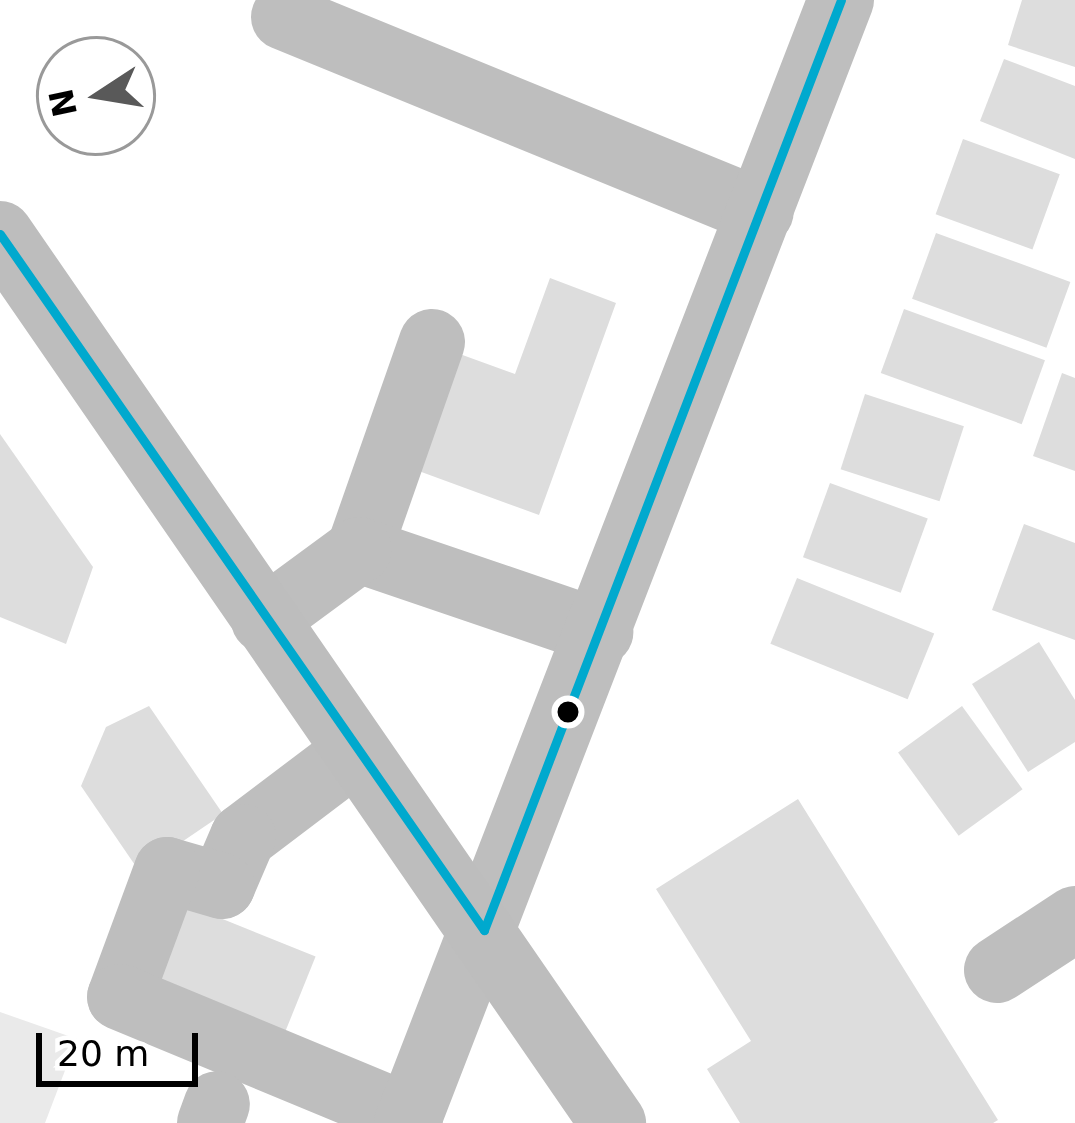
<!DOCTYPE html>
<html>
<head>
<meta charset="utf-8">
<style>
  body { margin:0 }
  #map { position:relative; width:1075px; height:1123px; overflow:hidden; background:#fff; font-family:"DejaVu Sans",sans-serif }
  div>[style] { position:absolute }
  .green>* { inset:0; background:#eaeaea }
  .building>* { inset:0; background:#ddd; transform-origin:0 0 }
  .minor>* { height:66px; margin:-33px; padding:0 33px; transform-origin:33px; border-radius:33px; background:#bebebe }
  .major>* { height:66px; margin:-33px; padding:0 33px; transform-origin:33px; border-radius:33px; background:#bdbdbd }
  .bus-1>* { height:9px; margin:-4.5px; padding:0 4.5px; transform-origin:4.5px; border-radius:4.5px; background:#00a9ce }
  .dots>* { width:33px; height:33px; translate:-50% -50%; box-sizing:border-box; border:6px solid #fff; border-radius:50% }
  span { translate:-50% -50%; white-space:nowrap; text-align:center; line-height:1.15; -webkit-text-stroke:9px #fff; paint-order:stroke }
  .north { position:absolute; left:36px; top:36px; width:120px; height:120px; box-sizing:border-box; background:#fff; border:3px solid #999; border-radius:50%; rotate:258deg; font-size:33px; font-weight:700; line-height:48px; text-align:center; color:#000 }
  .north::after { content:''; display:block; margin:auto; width:42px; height:54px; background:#595959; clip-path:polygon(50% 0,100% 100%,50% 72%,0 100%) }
  .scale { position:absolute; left:36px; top:1033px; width:162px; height:54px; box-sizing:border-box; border:6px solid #000; border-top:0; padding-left:15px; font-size:36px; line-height:42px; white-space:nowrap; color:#000; -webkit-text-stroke:9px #fff; paint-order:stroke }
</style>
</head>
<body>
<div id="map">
  <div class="green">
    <i style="clip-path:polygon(0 1012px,77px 1039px,45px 1123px,0 1123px)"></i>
  </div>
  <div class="building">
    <i style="clip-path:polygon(1022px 0,1075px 0,1075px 67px,1008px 45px)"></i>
    <i style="clip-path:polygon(1004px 59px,1075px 86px,1075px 159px,980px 121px)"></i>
    <i style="left:963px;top:139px;width:103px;height:80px;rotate:20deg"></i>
    <i style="left:936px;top:233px;width:143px;height:70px;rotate:20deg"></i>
    <i style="clip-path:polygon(550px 278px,616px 303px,539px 515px,416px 470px,457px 353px,515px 374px)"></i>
    <i style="left:904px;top:309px;width:150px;height:68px;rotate:20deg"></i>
    <i style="clip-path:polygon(1062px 373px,1075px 378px,1075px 471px,1033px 456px)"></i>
    <i style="left:865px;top:394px;width:104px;height:79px;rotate:18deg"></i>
    <i style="clip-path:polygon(0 434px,93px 567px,66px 644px,0 617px)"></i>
    <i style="left:830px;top:483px;width:104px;height:79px;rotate:20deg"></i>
    <i style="clip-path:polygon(1024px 524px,1075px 543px,1075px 640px,992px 610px)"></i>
    <i style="left:797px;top:578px;width:148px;height:71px;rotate:22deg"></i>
    <i style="clip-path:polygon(1039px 642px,1075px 700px,1075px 742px,1028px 772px,972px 684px)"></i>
    <i style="clip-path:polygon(149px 706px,223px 814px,139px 871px,81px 786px,106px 727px)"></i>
    <i style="left:962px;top:706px;width:103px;height:79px;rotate:54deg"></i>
    <i style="clip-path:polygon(798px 799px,998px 1120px,993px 1123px,740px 1123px,707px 1069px,751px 1041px,656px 889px)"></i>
    <i style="left:183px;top:903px;width:143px;height:96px;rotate:22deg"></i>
  </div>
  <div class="minor">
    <i style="left:284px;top:17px;width:515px;rotate:22.23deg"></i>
    <i style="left:432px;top:342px;width:220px;rotate:109.3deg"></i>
    <i style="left:359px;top:550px;width:255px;rotate:18.8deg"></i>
    <i style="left:264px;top:620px;width:118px;rotate:-36.4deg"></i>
    <i style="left:354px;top:753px;width:139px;rotate:142.9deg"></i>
    <i style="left:243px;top:837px;width:53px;rotate:113.2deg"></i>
    <i style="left:222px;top:886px;width:57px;rotate:-163.8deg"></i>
    <i style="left:167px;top:870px;width:135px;rotate:110.3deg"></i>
    <i style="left:120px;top:997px;width:314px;rotate:22.5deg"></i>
    <i style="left:997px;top:970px;width:93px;rotate:-33.2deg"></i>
    <i style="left:210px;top:1123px;width:20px;rotate:-70deg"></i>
    <i style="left:407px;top:1123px;width:1204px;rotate:-68.87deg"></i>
  </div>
  <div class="major">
    <i style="left:0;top:234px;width:1080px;rotate:55.41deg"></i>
  </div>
  <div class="bus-1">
    <i style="left:0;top:234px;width:848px;rotate:55.19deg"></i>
    <i style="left:484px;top:930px;width:996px;rotate:-69deg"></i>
  </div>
  <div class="dots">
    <i style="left:568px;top:712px;background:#000"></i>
  </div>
  <div class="north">N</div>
  <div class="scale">20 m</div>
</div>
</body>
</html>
